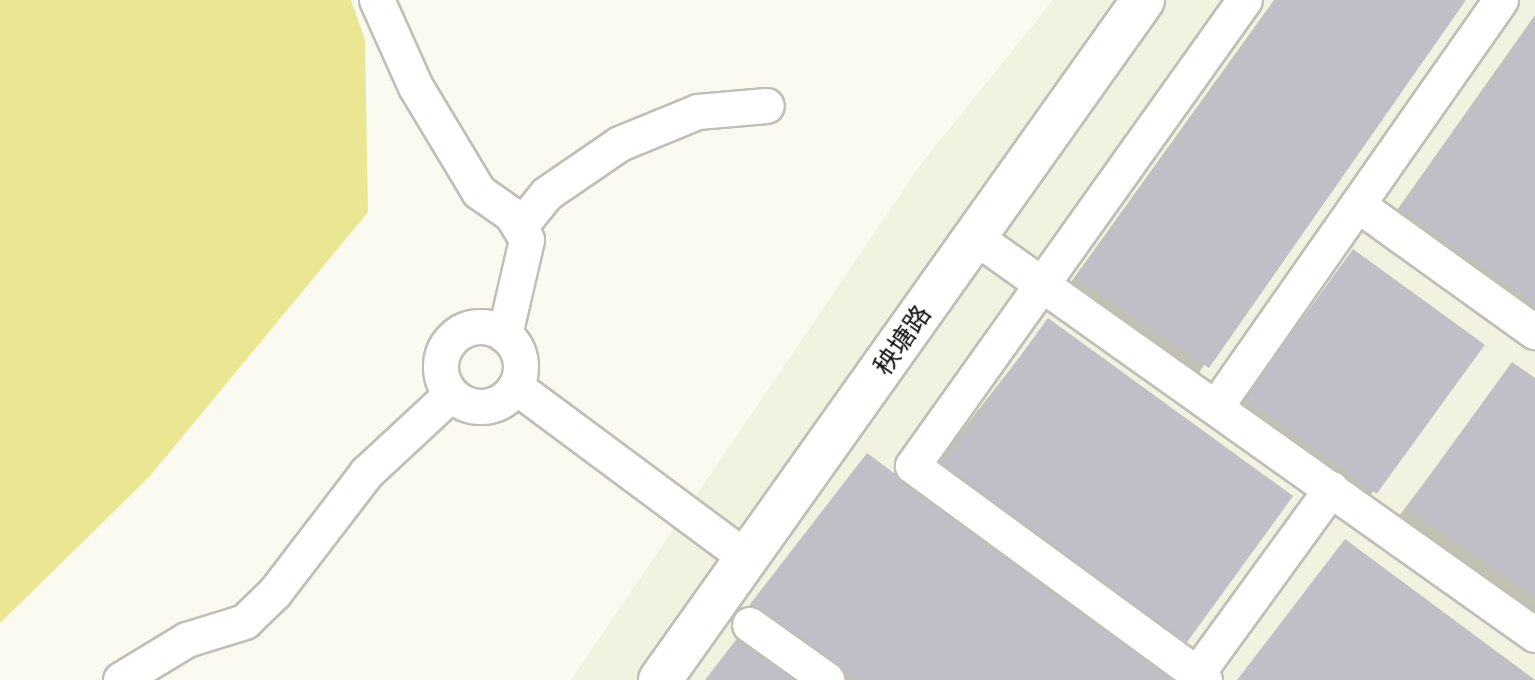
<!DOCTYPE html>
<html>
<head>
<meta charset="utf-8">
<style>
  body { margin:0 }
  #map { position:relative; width:1535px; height:680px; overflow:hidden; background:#fafaf1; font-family:Inter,"Noto Sans SC",sans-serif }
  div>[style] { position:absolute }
  .built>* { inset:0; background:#f2f2e1 }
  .green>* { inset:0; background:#eae691 }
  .shadow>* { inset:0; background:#0003 }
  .building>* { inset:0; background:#c0bfc8; transform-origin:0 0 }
  .roads { filter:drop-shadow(2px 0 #bfbfb6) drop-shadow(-2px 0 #bfbfb6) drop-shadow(0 2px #bfbfb6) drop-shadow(0 -2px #bfbfb6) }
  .minor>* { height:34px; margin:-17px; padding:0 17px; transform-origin:17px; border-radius:17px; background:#fff }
  .minor>.ring { margin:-17px; padding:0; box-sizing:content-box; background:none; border:34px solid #fff; border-radius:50% }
  .major>* { height:42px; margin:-21px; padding:0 21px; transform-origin:21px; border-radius:21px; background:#fff }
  span { translate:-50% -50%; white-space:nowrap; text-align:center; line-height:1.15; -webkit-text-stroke:8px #fff; paint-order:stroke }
  .street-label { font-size:26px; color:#10100d }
</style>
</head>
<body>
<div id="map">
  <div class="built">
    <i style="clip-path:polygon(1053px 0,1535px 0,1535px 680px,571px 680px,921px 164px)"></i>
  </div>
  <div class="green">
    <i style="clip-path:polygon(0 0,351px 0,365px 40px,368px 212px,149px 477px,0 623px)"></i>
  </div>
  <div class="shadow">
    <i style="clip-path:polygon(1274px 0,1463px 0,1195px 378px,1066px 289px)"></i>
    <i style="clip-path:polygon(1535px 15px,1535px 324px,1390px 220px)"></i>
    <i style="clip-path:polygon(1353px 252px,1373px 492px,1361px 503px,1234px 409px)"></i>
    <i style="clip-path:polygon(1048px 321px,1182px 642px,928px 474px)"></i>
    <i style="clip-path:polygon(1513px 365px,1535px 380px,1535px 615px,1396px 520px)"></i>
    <i style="clip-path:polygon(867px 456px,1169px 680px,831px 680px,741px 616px)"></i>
  </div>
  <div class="building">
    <i style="clip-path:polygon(1276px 0,1466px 0,1209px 368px,1076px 277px)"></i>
    <i style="clip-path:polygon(1535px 17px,1535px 304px,1400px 208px)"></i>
    <i style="left:1353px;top:249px;width:163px;height:184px;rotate:36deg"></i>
    <i style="left:1048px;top:318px;width:303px;height:181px;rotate:36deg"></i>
    <i style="clip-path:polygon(1512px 362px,1535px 378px,1535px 596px,1406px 508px)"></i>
    <i style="clip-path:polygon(867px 453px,1172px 680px,859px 680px,751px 603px)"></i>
    <i style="clip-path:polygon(1345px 539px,1535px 680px,1237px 680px)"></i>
    <i style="clip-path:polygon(742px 632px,807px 680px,705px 680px)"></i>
  </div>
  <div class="roads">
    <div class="minor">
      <i style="left:377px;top:0;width:95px;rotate:65.9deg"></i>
      <i style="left:416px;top:87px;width:122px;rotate:59deg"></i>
      <i style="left:479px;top:192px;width:40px;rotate:34.9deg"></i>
      <i style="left:512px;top:215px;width:29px;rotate:59deg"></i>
      <i style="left:527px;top:240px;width:98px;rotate:103deg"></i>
      <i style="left:1358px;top:205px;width:218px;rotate:35.7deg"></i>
      <i style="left:521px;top:226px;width:41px;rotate:-50.9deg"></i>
      <i style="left:547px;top:194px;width:88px;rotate:-34.4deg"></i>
      <i style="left:620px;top:144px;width:84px;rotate:-22.3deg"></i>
      <i style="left:698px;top:112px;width:69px;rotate:-5deg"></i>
      <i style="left:975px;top:237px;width:687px;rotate:35.4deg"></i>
      <i class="ring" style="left:441px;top:327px;width:46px;height:46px"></i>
      <i style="left:516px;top:387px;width:287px;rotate:36.6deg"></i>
      <i style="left:1217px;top:406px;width:495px;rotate:-55deg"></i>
      <i style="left:750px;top:625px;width:95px;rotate:35.5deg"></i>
      <i style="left:121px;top:680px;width:77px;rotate:-31.2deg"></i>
      <i style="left:187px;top:640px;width:61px;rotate:-17.2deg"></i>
      <i style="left:245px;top:622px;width:42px;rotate:-44deg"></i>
      <i style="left:275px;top:593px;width:151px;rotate:-52.5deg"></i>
      <i style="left:367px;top:473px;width:115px;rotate:-42.9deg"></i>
      <i style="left:1193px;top:680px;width:236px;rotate:-54deg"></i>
      <i style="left:1205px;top:680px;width:362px;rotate:-143.8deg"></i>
      <i style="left:913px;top:466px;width:572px;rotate:-54.53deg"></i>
    </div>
    <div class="major">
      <i style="left:660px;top:680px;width:834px;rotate:-54.61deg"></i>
    </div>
  </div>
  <div class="street-label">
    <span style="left:902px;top:340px;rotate:-55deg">秧塘路</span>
  </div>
</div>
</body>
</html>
